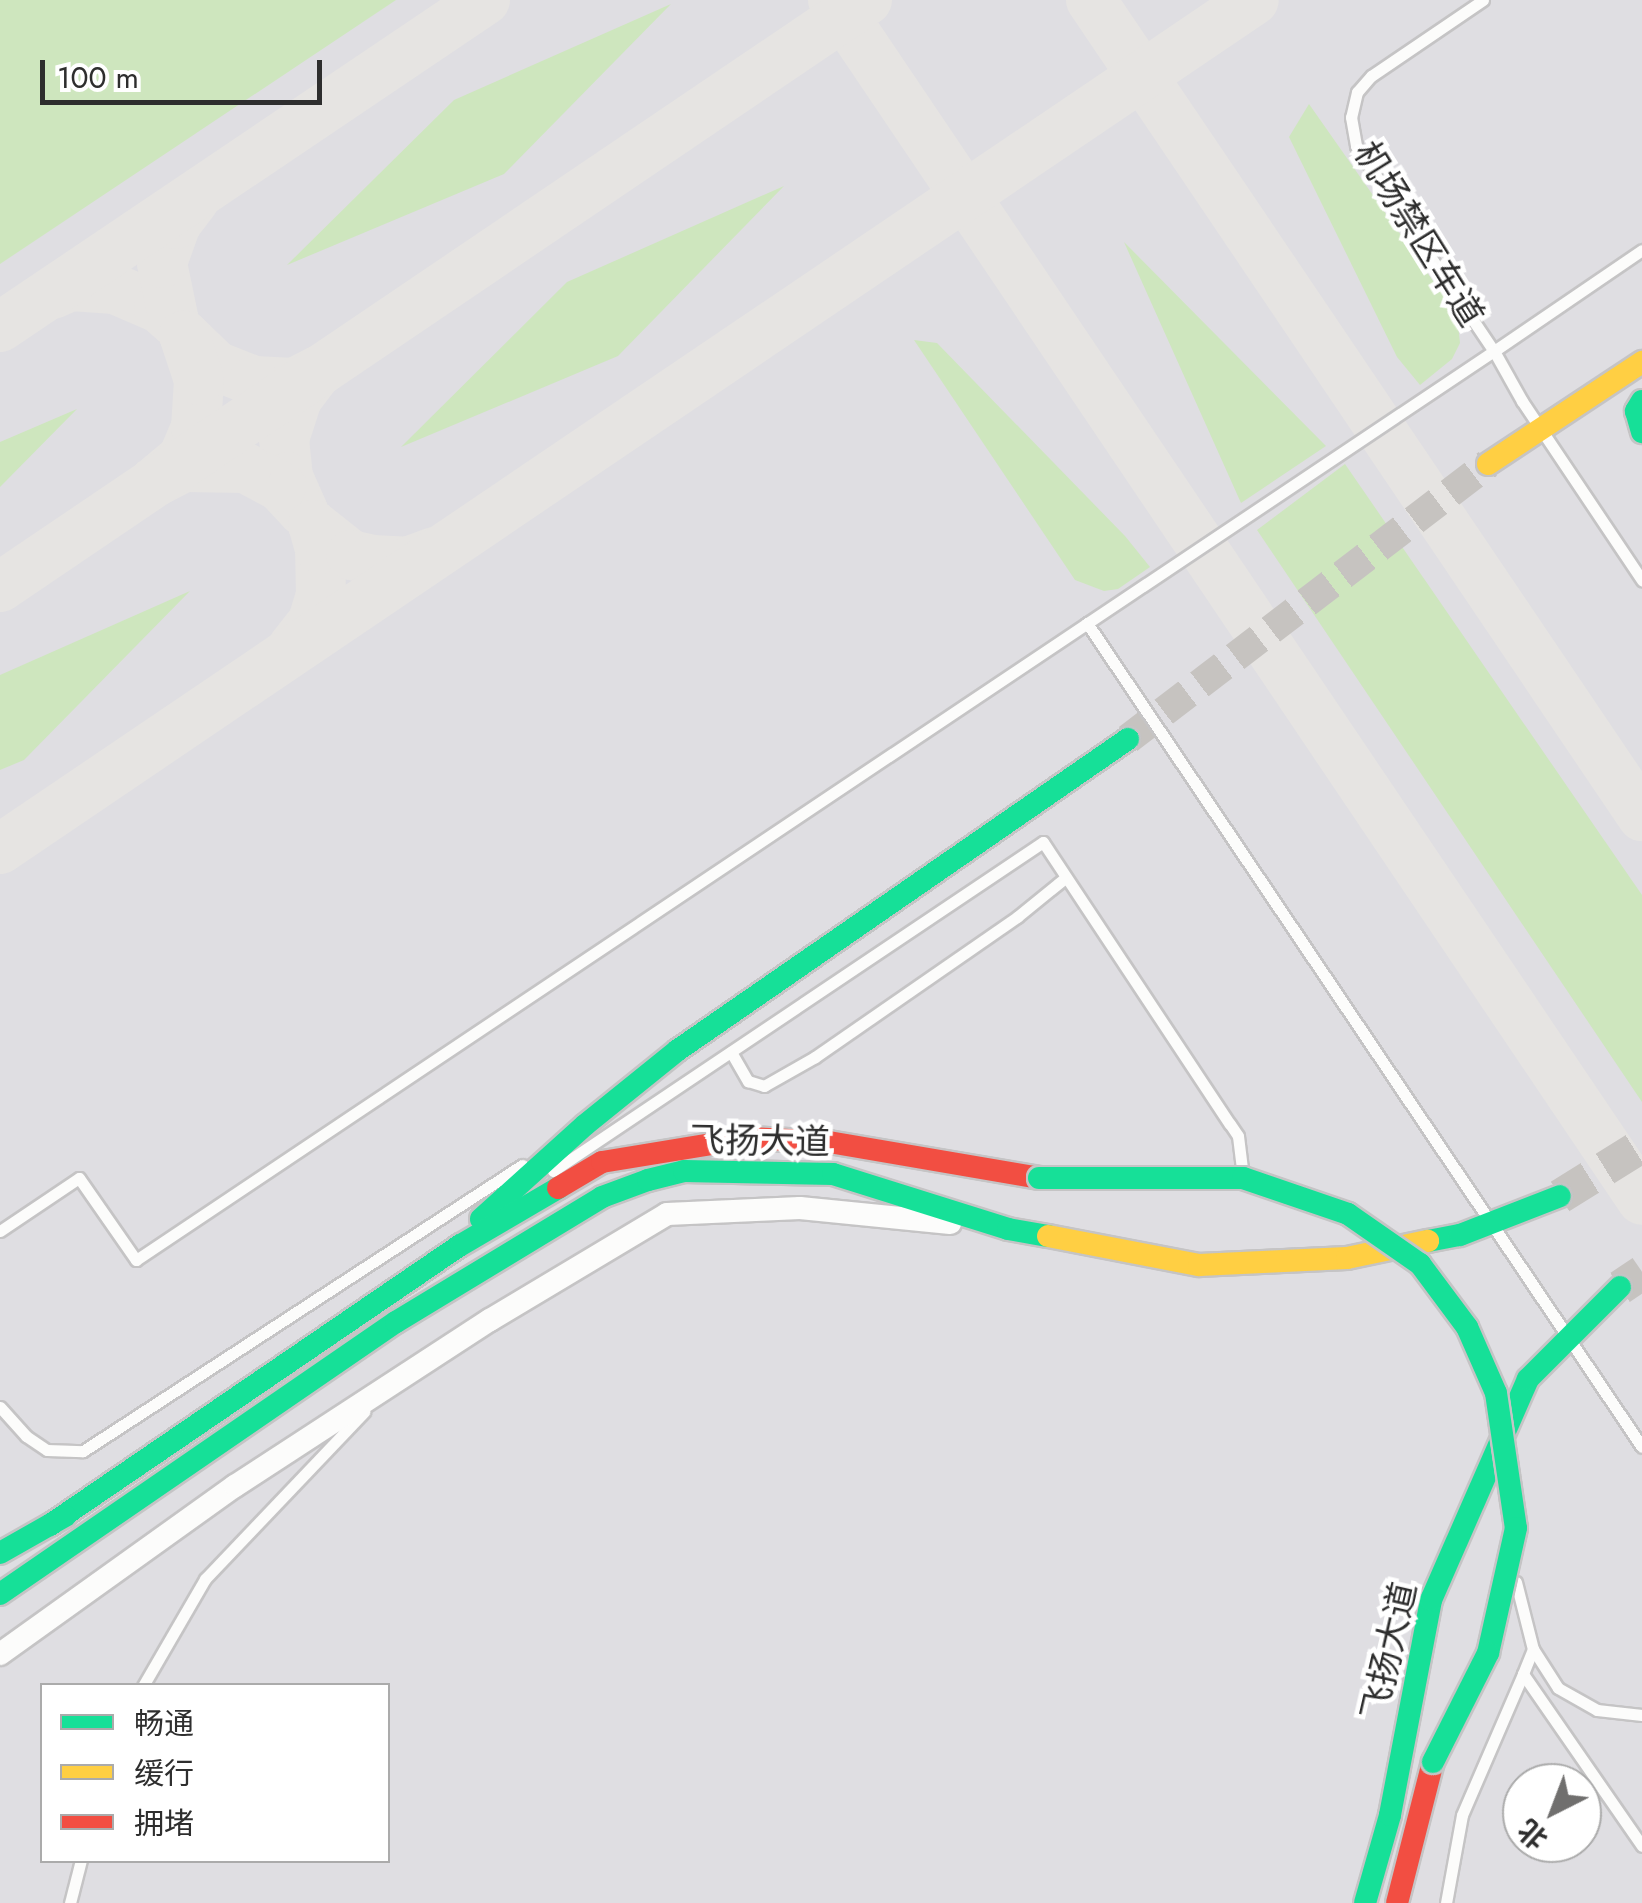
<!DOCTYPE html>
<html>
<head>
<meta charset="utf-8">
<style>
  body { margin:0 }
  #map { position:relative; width:1642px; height:1903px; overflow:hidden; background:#ece8e4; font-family:Jost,"Noto Sans SC",sans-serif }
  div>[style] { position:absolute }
  .airport>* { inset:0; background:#dfdee2 }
  .green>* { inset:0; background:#cee6be }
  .taxiway>* { height:50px; margin:-25px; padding:0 25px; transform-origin:25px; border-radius:25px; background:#e6e4e2 }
  .secondary-tunnel>* { height:30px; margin-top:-15px; transform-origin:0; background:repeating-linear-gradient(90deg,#c6c3c0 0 30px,transparent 0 45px) }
  .primary-tunnel>* { height:35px; margin-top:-17.5px; transform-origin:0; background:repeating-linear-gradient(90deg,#c6c3c0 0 35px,transparent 0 53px) }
  .roads { filter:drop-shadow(2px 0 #c5c4c5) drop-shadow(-2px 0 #c5c4c5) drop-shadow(0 2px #c5c4c5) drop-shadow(0 -2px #c5c4c5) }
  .lane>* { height:11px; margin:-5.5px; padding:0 5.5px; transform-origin:5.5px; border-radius:5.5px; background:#fcfcfb }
  .street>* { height:22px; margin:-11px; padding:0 11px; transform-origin:11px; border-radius:11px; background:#fcfcfb }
  .fast>* { height:22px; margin:-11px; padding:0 11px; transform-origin:11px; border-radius:11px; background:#16e098 }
  .slow>* { height:22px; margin:-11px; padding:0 11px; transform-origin:11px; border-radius:11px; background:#ffcf43 }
  .jam>* { height:22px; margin:-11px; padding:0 11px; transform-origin:11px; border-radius:11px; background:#f24e42 }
  .bridges { filter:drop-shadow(2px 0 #c5c4c5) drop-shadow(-2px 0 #c5c4c5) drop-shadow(0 2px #c5c4c5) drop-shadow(0 -2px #c5c4c5) }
  .fast-bridge>* { height:22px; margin:-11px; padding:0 11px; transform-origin:11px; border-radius:11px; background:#16e098 }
  span { translate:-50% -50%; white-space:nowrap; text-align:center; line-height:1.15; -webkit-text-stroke:9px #fff; paint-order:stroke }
  .street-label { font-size:35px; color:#2e2e2e }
  .legend { position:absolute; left:40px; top:1683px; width:350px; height:180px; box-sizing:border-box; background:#fff; border:2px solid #ababab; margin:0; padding:12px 18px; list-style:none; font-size:30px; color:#2e2e2e }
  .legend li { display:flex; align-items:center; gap:20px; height:50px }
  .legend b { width:50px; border:2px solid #ababab }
  .north { position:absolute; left:1502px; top:1763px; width:100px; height:100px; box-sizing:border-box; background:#fff; border:2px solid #ababab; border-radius:50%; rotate:222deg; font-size:28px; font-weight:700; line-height:40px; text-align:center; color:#2e2e2e }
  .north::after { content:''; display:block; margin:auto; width:35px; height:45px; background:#706f6e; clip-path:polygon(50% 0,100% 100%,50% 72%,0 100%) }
  .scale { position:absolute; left:40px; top:60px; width:282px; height:45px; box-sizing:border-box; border:5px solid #2e2e2e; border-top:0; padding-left:12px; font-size:30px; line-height:35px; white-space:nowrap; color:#2e2e2e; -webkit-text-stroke:8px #fff; paint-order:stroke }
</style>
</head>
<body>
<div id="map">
  <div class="airport">
    <i style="clip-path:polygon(evenodd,0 0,1642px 0,1642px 1903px,0 1903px,0 0,42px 1686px,388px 1686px,388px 1860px,42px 1860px,42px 1686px,0 0,1522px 1783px,1582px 1783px,1582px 1843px,1522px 1843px,1522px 1783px)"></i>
  </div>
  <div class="green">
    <i style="clip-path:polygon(0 0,396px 0,0 264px)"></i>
    <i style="clip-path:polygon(671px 4px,504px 174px,287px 265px,454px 100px)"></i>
    <i style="clip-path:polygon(1309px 104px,1457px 315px,1460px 343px,1452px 359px,1420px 385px,1397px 357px,1289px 137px)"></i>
    <i style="clip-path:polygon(784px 186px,618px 356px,401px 447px,567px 282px)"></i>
    <i style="clip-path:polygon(1124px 242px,1326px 446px,1241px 503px)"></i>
    <i style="clip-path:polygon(914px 340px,937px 343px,1125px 536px,1150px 567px,1118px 589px,1104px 591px,1075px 580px)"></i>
    <i style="clip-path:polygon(77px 409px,0 487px,0 442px)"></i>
    <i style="clip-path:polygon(1345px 464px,1642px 895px,1642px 1102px,1257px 530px)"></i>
    <i style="clip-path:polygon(190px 591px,24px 760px,0 770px,0 675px)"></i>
  </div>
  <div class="taxiway">
    <i style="left:833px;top:0;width:1447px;rotate:56.01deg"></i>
    <i style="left:1091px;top:0;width:985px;rotate:55.97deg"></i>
    <i style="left:53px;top:294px;width:20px;rotate:-24deg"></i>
    <i style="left:71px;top:286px;width:44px;rotate:3.9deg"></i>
    <i style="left:115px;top:289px;width:48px;rotate:23.4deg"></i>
    <i style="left:159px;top:308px;width:20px;rotate:41deg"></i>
    <i style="left:174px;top:321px;width:59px;rotate:-101.7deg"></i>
    <i style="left:162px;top:263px;width:41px;rotate:-70.3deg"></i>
    <i style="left:176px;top:224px;width:31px;rotate:-53deg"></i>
    <i style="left:0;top:327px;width:585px;rotate:-33.99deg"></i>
    <i style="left:184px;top:335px;width:45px;rotate:44.1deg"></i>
    <i style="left:216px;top:366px;width:41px;rotate:21.5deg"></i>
    <i style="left:254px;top:381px;width:40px;rotate:2.9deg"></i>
    <i style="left:294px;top:383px;width:27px;rotate:-27deg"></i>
    <i style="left:318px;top:371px;width:35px;rotate:127deg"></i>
    <i style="left:297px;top:399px;width:42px;rotate:108deg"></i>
    <i style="left:284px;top:439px;width:38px;rotate:84deg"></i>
    <i style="left:288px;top:477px;width:37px;rotate:66deg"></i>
    <i style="left:303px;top:511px;width:33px;rotate:-133deg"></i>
    <i style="left:281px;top:487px;width:40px;rotate:-152deg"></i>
    <i style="left:246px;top:468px;width:62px;rotate:-179.1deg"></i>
    <i style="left:184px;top:467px;width:35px;rotate:153deg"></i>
    <i style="left:153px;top:483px;width:39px;rotate:-40deg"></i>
    <i style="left:183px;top:458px;width:33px;rotate:-67deg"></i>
    <i style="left:196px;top:428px;width:48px;rotate:-86.4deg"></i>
    <i style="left:199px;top:380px;width:47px;rotate:-108.4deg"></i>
    <i style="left:0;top:587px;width:1047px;rotate:-34.1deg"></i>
    <i style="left:293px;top:647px;width:33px;rotate:-52deg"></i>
    <i style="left:313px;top:621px;width:27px;rotate:-73deg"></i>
    <i style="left:321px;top:595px;width:46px;rotate:-91.2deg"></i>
    <i style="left:320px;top:549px;width:25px;rotate:-106deg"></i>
    <i style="left:313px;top:525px;width:48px;rotate:38.3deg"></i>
    <i style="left:351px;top:555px;width:22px;rotate:13deg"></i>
    <i style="left:372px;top:560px;width:35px;rotate:3deg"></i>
    <i style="left:407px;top:562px;width:29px;rotate:-20deg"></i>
    <i style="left:0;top:849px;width:1514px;rotate:-34.1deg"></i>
  </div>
  <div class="secondary-tunnel">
    <i style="left:1128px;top:739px;width:453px;rotate:-37.4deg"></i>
  </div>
  <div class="primary-tunnel">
    <i style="left:1560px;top:1196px;width:97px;rotate:-31.9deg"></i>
    <i style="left:1620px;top:1287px;width:27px;rotate:-34deg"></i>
  </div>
  <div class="roads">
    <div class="lane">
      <i style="left:1483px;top:0;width:135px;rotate:145.8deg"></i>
      <i style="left:1371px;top:76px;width:21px;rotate:131deg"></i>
      <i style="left:1357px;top:92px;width:26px;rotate:103deg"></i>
      <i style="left:1351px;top:117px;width:29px;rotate:80deg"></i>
      <i style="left:1356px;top:146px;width:247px;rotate:56.1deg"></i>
      <i style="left:1494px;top:351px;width:179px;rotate:-34.3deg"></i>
      <i style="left:1087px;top:623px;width:993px;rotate:56.04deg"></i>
      <i style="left:731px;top:1052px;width:34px;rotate:60deg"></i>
      <i style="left:748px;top:1081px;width:17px;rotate:17deg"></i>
      <i style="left:764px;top:1086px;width:59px;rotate:-29.6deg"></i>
      <i style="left:815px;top:1057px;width:246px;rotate:-34.7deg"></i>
      <i style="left:1017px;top:917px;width:62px;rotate:-39.1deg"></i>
      <i style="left:553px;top:1171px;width:590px;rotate:-33.88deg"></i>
      <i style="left:1043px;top:842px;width:338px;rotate:56.5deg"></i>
      <i style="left:1230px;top:1124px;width:14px;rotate:56deg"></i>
      <i style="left:1238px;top:1136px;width:38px;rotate:83deg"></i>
      <i style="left:0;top:1231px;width:95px;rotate:-33.9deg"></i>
      <i style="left:79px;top:1178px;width:100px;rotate:55.2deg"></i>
      <i style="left:136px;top:1260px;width:1634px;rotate:-33.8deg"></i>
      <i style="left:1494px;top:351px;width:57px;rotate:60.8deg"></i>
      <i style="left:1522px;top:401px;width:216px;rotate:56.2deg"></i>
      <i style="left:0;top:1407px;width:39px;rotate:48deg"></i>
      <i style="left:26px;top:1436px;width:25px;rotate:34deg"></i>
      <i style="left:47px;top:1450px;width:36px;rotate:2deg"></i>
      <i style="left:83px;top:1451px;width:524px;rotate:-33.08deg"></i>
      <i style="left:1516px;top:1582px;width:69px;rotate:75.8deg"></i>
      <i style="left:1533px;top:1649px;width:46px;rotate:57.3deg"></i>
      <i style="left:1558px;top:1688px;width:45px;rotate:29.4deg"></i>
      <i style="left:1597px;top:1710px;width:45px;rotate:6.3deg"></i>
      <i style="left:1533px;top:1649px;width:27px;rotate:112deg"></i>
      <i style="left:1523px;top:1674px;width:209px;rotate:55.3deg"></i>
      <i style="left:143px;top:1686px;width:124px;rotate:-59.9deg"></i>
      <i style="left:205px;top:1579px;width:231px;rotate:-46.4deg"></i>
      <i style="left:70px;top:1903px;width:44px;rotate:-75.7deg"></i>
      <i style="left:1446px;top:1903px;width:89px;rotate:-79.7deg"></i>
      <i style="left:1462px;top:1815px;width:154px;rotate:-66.6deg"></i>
    </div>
    <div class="street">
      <i style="left:0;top:1654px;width:289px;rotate:-35.6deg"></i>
      <i style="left:235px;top:1486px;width:304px;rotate:-33.1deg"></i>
      <i style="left:490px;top:1320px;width:206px;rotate:-30.9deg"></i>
      <i style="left:667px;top:1214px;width:133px;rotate:-2.6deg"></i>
      <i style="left:800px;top:1208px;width:151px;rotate:5.7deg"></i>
    </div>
    <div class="fast">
      <i style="left:1642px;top:401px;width:12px;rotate:121deg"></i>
      <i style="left:1636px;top:411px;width:22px;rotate:74deg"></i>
      <i style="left:481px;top:1219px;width:140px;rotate:-42.1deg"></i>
      <i style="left:585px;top:1125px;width:119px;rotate:-38.9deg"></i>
      <i style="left:678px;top:1050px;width:547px;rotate:-34.65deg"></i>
      <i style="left:1428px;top:1241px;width:33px;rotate:-11deg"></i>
      <i style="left:1460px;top:1235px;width:107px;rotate:-21.3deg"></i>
      <i style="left:50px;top:1525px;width:497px;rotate:-34.3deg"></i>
      <i style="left:461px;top:1245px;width:113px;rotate:-30.4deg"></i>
      <i style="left:0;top:1553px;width:75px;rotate:-29.6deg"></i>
      <i style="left:0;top:1594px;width:480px;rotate:-34.5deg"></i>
      <i style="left:396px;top:1322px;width:241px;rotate:-31.2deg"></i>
      <i style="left:602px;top:1197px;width:49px;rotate:-20.3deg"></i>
      <i style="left:648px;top:1180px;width:37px;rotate:-14deg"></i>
      <i style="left:684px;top:1171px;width:149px;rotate:1.2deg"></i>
      <i style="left:833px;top:1174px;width:183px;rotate:17.4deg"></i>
      <i style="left:1008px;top:1229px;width:41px;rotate:9.9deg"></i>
      <i style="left:1365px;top:1903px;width:91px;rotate:-74.1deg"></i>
      <i style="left:1390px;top:1815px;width:219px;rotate:-79.2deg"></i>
      <i style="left:1431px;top:1600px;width:241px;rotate:-66.3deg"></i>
      <i style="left:1528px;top:1379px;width:130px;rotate:-45deg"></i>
    </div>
    <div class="slow">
      <i style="left:1488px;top:464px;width:185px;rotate:-33.5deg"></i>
      <i style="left:1048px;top:1236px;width:154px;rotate:10.9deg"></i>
      <i style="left:1199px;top:1265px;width:148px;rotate:-2.7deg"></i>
      <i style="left:1347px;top:1258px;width:83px;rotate:-11.9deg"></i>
    </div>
    <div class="jam">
      <i style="left:558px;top:1188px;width:51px;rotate:-30.6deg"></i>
      <i style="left:602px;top:1162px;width:149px;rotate:-9.3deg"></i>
      <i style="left:749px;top:1138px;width:80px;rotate:2.9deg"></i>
      <i style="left:829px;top:1142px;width:213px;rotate:9.7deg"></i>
      <i style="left:1397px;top:1903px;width:146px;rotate:-75.7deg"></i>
    </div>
  </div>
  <div class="bridges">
    <div class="fast-bridge">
      <i style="left:1039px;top:1178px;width:204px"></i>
      <i style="left:1243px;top:1178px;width:111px;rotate:18.9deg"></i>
      <i style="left:1348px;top:1214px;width:88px;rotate:34.8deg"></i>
      <i style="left:1420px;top:1264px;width:79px;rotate:53.3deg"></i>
      <i style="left:1467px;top:1327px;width:72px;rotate:66.3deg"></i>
      <i style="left:1496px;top:1393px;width:136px;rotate:81.6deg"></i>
      <i style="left:1516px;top:1528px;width:128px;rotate:102.6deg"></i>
      <i style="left:1488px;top:1653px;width:122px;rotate:116.8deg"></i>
    </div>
  </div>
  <div class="street-label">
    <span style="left:1419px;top:234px;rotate:58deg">机场禁区车道</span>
    <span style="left:760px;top:1141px;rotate:1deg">飞扬大道</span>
    <span style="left:1389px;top:1651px;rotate:-77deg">飞扬大道</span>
  </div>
  <ul class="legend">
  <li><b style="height:12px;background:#16e098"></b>畅通</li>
  <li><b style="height:12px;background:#ffcf43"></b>缓行</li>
  <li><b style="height:12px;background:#f24e42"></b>拥堵</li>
  </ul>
  <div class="north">北</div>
  <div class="scale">100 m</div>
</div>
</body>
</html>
